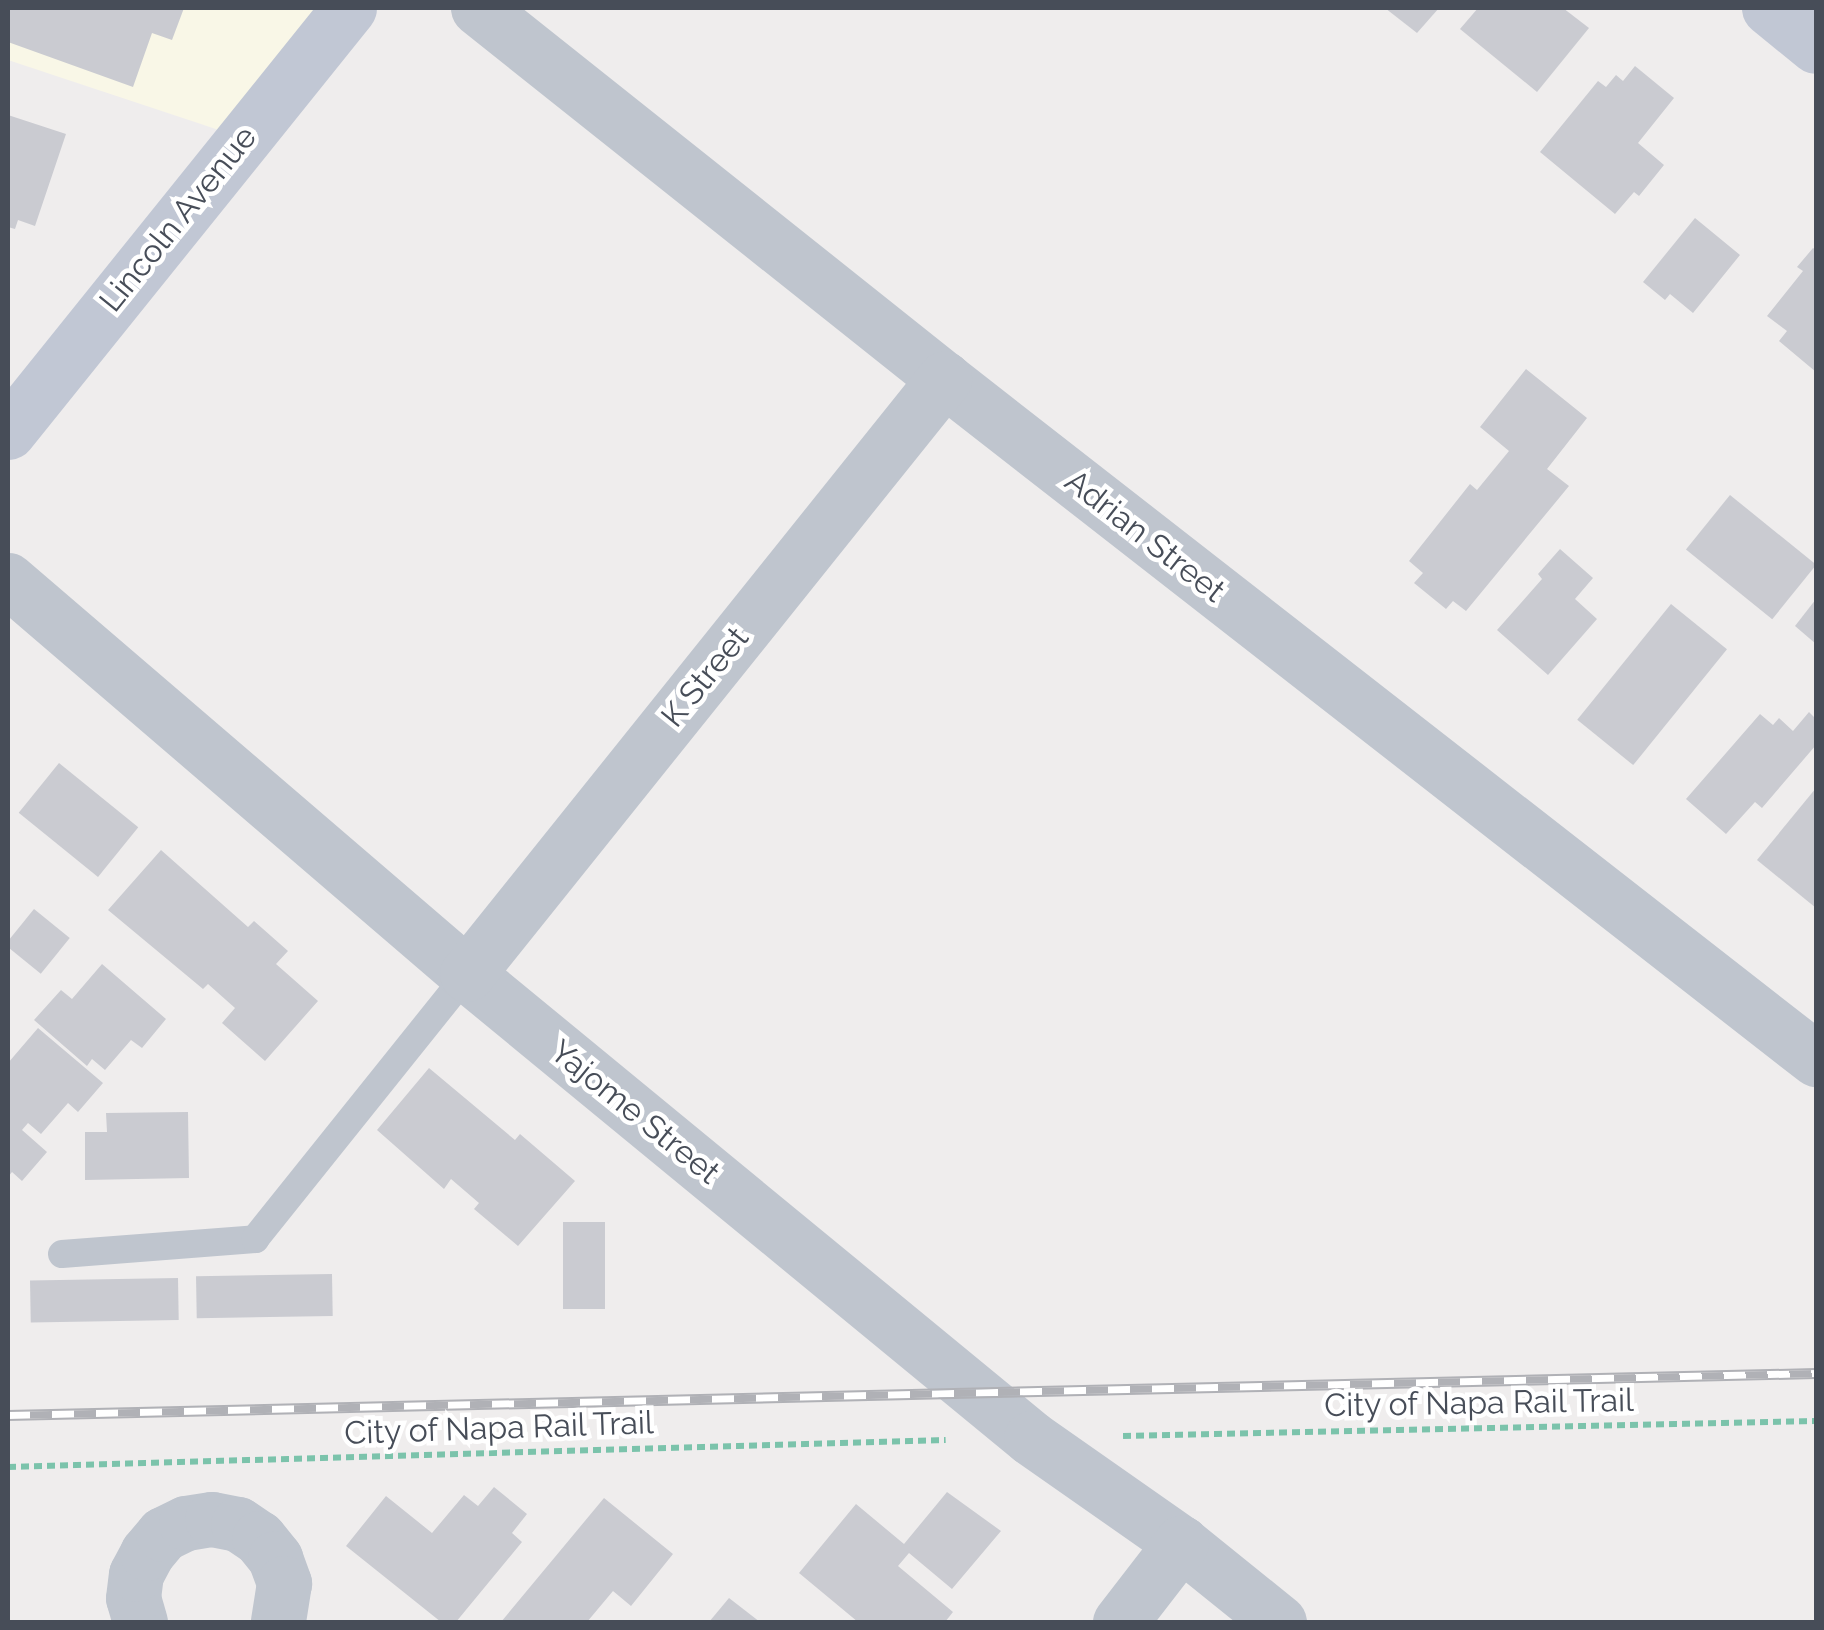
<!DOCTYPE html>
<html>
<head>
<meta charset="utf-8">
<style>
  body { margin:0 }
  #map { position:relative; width:1824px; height:1630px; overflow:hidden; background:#efeded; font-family:Raleway,sans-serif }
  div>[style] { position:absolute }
  .commercial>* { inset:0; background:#f9f7e7 }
  .building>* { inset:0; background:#cacbd1; transform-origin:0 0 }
  .path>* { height:6px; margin-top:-3px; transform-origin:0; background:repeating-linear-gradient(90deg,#7bc3ab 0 8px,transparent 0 13px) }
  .lane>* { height:28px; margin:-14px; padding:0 14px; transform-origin:14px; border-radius:14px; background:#bfc5ce }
  .street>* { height:55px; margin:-27.5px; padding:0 27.5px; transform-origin:27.5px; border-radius:27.5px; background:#bfc5ce }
  .secondary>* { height:55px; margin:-27.5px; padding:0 27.5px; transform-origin:27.5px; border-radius:27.5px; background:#c1c7d4 }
  .rail>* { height:11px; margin-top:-5.5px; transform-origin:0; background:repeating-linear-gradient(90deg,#fff 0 22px,#b0b1b6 0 44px); box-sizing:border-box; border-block:2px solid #b0b1b6 }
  span { translate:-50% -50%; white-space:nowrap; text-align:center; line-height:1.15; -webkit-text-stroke:9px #fff; paint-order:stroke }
  .street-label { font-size:32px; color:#474d58 }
  .frame { position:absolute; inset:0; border:10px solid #474d58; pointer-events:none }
</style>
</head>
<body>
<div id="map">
  <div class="commercial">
    <i style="clip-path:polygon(8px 8px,349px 8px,243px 138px,8px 60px)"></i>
  </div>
  <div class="building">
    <i style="clip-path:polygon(8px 8px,184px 8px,172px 40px,152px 33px,133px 87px,8px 42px)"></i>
    <i style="clip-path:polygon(1385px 8px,1439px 8px,1417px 33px)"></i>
    <i style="clip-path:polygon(1478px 8px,1563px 8px,1589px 28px,1537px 92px,1460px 29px)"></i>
    <i style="clip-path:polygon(1635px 66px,1674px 98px,1638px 143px,1664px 165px,1639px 196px,1634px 192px,1615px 214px,1540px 152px,1598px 81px,1606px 87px,1616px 75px,1623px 81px)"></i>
    <i style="clip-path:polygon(8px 115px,66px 134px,35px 226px,18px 220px,15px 229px,8px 227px)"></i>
    <i style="clip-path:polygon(1695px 218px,1740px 255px,1693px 313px,1670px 294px,1665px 300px,1643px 282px)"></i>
    <i style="clip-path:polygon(1813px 248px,1816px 250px,1816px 372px,1779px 341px,1787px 331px,1767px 316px,1803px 271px,1797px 267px)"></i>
    <i style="clip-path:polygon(1526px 369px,1587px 418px,1547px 469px,1569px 486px,1466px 611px,1453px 601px,1446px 609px,1414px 583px,1423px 573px,1409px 561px,1470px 484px,1477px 490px,1509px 451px,1480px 427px)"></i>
    <i style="left:1730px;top:495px;width:111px;height:70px;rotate:39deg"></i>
    <i style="clip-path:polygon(1560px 549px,1593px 578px,1575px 599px,1597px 619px,1548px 675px,1497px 630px,1542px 579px,1538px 574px)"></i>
    <i style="clip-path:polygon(1816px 599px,1816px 644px,1795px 626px)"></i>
    <i style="left:1671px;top:604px;width:72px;height:149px;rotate:39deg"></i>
    <i style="clip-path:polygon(1809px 712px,1816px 719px,1816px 745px,1762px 808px,1755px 802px,1726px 834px,1686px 799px,1760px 714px,1773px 725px,1779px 718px,1793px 731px)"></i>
    <i style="left:59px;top:763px;width:102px;height:64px;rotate:39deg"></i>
    <i style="clip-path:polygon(1816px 788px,1816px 908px,1757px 860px)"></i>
    <i style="clip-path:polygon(161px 850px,248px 927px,254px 921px,288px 951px,276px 964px,318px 1001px,265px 1061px,222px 1023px,235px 1008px,208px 984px,203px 989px,108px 910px)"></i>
    <i style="left:34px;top:909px;width:46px;height:46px;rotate:39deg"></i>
    <i style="clip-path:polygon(102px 964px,166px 1019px,142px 1048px,131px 1040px,105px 1070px,92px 1059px,87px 1066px,34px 1020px,61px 990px,72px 999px)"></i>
    <i style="clip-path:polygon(38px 1028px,103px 1083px,78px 1112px,68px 1103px,41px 1134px,28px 1123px,22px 1130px,47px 1152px,22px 1181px,12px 1172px,8px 1177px,8px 1063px)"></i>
    <i style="clip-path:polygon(429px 1068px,515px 1140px,520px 1134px,575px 1181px,518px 1246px,474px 1209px,479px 1203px,451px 1179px,444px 1189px,377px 1130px)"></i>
    <i style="clip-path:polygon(188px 1112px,189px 1178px,85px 1180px,85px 1132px,107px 1132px,106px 1113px)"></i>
    <i style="left:605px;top:1222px;width:87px;height:42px;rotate:90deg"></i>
    <i style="left:332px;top:1274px;width:42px;height:136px;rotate:89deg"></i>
    <i style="left:178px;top:1278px;width:42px;height:148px;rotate:89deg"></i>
    <i style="clip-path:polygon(494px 1487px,527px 1514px,512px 1533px,522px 1542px,456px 1622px,441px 1622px,346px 1546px,386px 1496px,432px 1533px,464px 1495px,478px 1506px)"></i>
    <i style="clip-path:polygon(947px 1492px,1001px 1531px,952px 1589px,909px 1553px,898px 1566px,953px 1612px,945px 1622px,858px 1622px,799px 1573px,856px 1504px,904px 1544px)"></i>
    <i style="clip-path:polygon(604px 1498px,673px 1554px,631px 1606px,613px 1591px,587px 1622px,501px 1622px)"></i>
    <i style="clip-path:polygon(729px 1598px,760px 1622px,709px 1622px)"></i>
  </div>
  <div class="path">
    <i style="left:1123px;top:1436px;width:693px;rotate:-1.24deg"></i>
    <i style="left:8px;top:1467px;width:938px;rotate:-1.65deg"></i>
  </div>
  <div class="lane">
    <i style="left:62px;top:1254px;width:194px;rotate:-4.4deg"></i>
    <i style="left:255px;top:1239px;width:339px;rotate:-51.3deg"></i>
  </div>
  <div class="street">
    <i style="left:478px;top:8px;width:596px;rotate:38.52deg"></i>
    <i style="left:944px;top:379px;width:1106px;rotate:37.95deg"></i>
    <i style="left:8px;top:580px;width:605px;rotate:40.64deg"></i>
    <i style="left:467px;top:974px;width:730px;rotate:39.44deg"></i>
    <i style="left:1031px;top:1438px;width:183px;rotate:35deg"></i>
    <i style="left:1181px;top:1543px;width:126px;rotate:38.9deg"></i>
    <i style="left:467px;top:974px;width:763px;rotate:-51.28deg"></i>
    <i style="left:140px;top:1622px;width:25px;rotate:-106deg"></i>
    <i style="left:133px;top:1598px;width:24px;rotate:-83deg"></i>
    <i style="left:136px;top:1574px;width:24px;rotate:-62deg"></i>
    <i style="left:147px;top:1553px;width:25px;rotate:-50deg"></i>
    <i style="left:163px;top:1534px;width:25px;rotate:-26deg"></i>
    <i style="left:186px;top:1523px;width:26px;rotate:-9deg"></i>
    <i style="left:212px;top:1519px;width:26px;rotate:11deg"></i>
    <i style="left:238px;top:1524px;width:25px;rotate:34deg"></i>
    <i style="left:259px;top:1538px;width:26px;rotate:51deg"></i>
    <i style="left:275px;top:1558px;width:27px;rotate:70deg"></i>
    <i style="left:284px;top:1583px;width:39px;rotate:99deg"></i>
    <i style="left:1120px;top:1622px;width:100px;rotate:-52.3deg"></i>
  </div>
  <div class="secondary">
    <i style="left:1769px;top:8px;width:60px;rotate:39deg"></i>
    <i style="left:8px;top:432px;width:544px;rotate:-51.19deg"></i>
  </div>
  <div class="rail">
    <i style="left:8px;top:1415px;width:1808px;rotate:-1.33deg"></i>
  </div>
  <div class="street-label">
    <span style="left:178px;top:219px;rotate:-51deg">Lincoln Avenue</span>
    <span style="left:1145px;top:536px;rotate:38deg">Adrian Street</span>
    <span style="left:705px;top:677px;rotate:-51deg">K Street</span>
    <span style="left:635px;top:1112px;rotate:39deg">Yajome Street</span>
    <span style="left:1479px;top:1403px;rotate:-1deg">City of Napa Rail Trail</span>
    <span style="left:499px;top:1428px;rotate:-2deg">City of Napa Rail Trail</span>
  </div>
  <div class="frame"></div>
</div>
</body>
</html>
